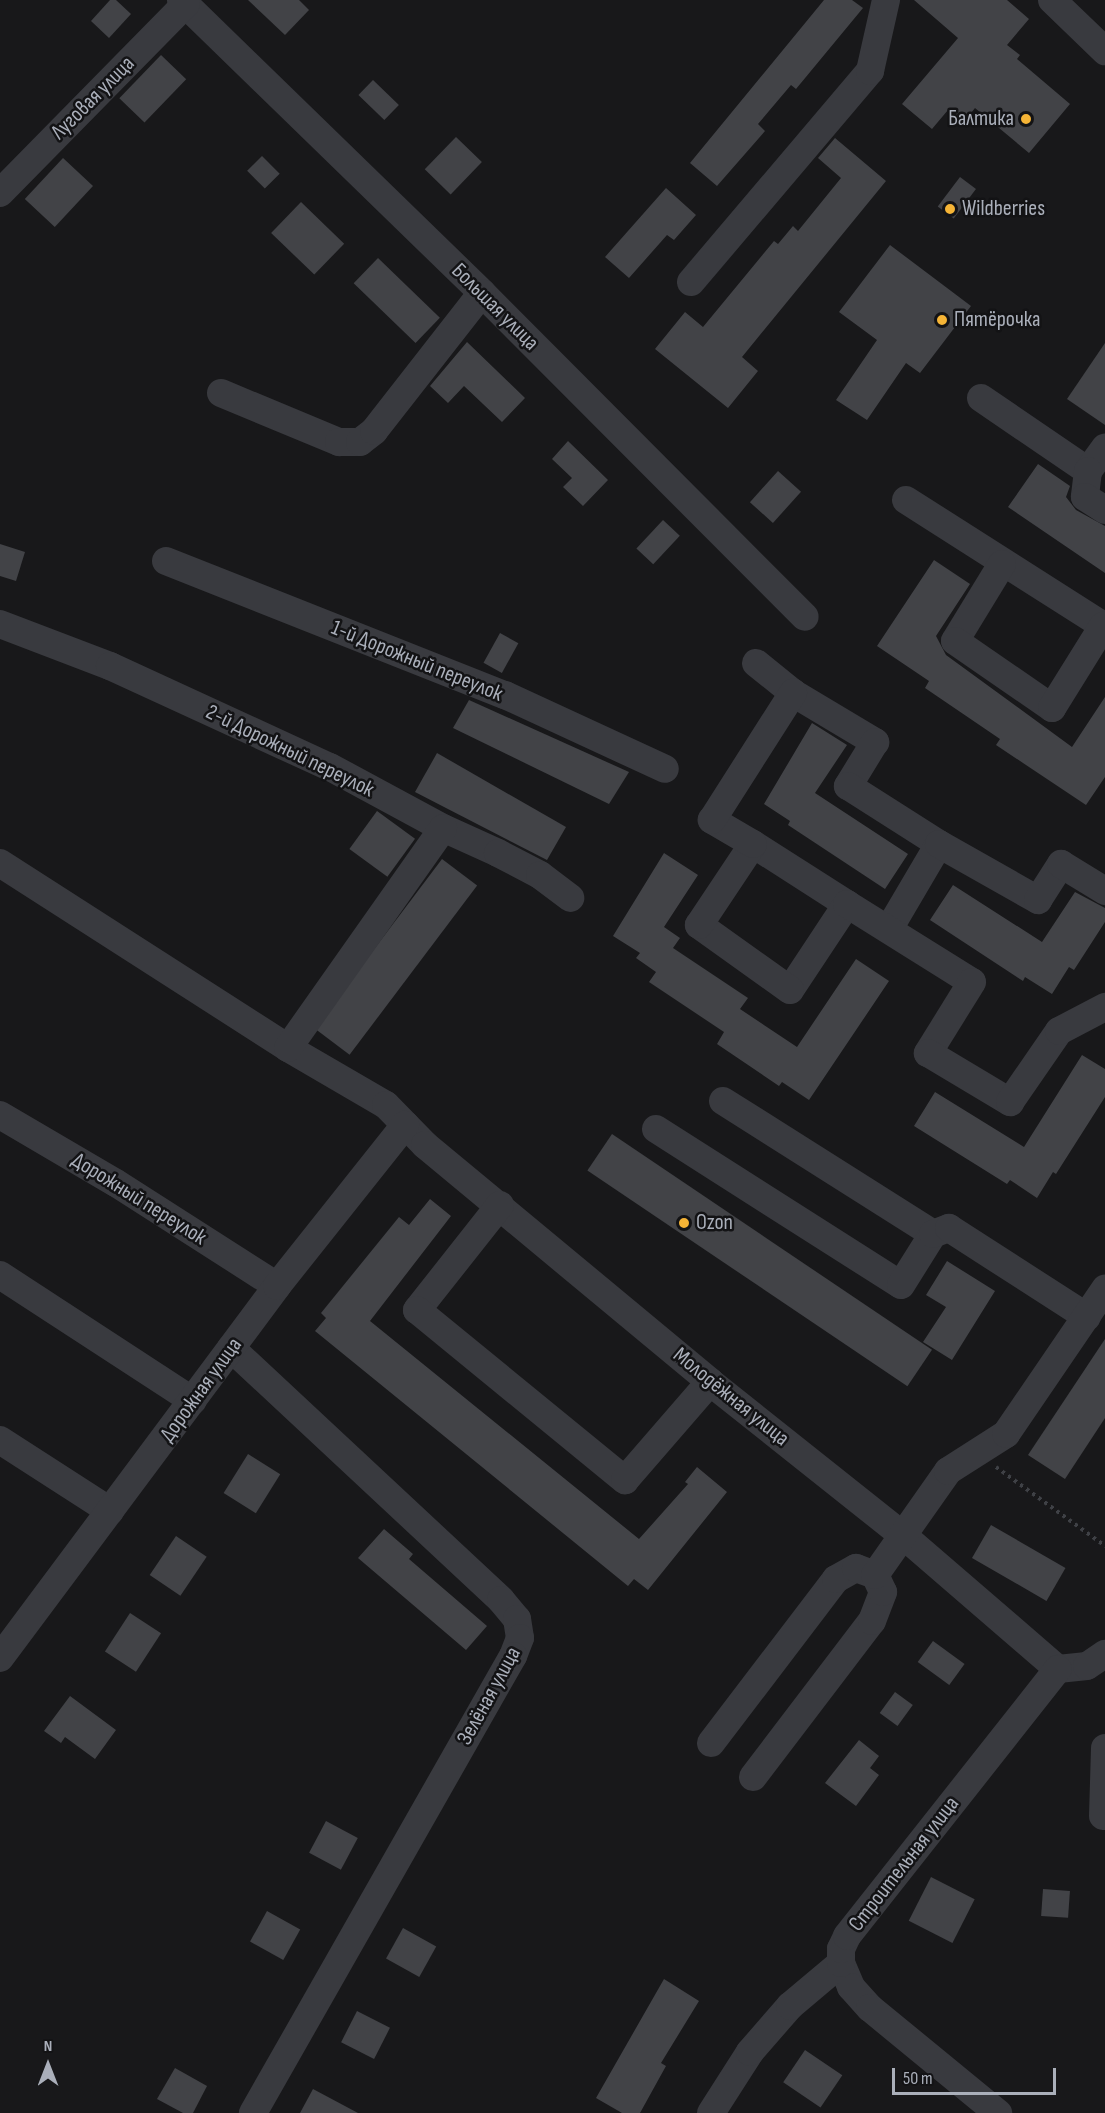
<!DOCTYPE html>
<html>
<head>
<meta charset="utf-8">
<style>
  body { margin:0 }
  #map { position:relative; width:1105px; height:2113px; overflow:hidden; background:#18181a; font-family:"Sofia Sans Condensed",sans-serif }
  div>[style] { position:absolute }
  .building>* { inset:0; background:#424347; transform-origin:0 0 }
  .path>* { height:4px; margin-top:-2px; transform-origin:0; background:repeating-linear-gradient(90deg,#3f4146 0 3px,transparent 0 7.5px) }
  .minor>* { height:28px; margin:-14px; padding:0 14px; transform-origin:14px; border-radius:14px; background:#393a3f }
  .dots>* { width:16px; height:16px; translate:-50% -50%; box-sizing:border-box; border:3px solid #131315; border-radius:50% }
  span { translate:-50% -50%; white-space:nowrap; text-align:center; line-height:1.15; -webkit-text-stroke:5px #131315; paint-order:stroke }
  .street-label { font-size:22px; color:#aaafba }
  .poi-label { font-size:22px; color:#aaafba }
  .right { translate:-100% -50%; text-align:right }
  .left { translate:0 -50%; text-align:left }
  .north { position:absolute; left:18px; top:2035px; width:60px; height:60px; -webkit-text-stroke:4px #131315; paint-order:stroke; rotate:0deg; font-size:16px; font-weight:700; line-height:24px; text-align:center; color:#aaafba }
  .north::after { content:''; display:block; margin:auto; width:21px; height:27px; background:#aaafba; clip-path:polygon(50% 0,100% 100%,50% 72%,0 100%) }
  .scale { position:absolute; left:892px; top:2068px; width:164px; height:27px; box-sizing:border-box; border:3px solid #aaafba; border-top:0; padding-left:8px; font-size:18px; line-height:21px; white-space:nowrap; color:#aaafba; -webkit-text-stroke:4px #131315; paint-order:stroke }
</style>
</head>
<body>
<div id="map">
  <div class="building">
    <i style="clip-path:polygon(110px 0,116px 0,131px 14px,109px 38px,91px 21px)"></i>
    <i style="clip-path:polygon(248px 0,299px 0,309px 10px,285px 35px)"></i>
    <i style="clip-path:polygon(824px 0,852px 0,863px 8px,796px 89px,791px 85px,758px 124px,765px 131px,717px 186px,690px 163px)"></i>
    <i style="clip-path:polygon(914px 0,1007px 0,1029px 19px,1007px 45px,1020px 55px,1017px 59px,1070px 104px,1029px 153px,975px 108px,963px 123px,948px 110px,932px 129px,902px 104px,958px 38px)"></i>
    <i style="left:161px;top:55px;width:35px;height:60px;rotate:44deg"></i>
    <i style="left:373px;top:80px;width:36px;height:21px;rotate:44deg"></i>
    <i style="left:456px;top:137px;width:36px;height:45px;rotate:44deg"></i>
    <i style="clip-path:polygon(835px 138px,886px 181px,742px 357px,758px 371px,728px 408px,655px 349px,685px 312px,703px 327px,774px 241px,778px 244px,793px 226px,798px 231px,841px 178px,818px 158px)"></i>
    <i style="left:262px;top:156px;width:25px;height:21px;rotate:45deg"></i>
    <i style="left:63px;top:158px;width:41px;height:56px;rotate:43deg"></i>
    <i style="left:960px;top:177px;width:20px;height:37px;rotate:37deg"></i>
    <i style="clip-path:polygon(666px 188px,696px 215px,674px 240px,667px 235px,629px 278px,605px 257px)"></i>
    <i style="left:301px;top:202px;width:60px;height:43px;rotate:44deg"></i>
    <i style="clip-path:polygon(890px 245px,971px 306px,920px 373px,906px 363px,867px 420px,836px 400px,877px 340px,839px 312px)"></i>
    <i style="left:378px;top:258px;width:86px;height:35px;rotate:44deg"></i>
    <i style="clip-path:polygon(467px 342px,525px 398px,502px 422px,464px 386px,448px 403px,430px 386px)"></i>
    <i style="clip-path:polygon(1105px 343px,1105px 425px,1067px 399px)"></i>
    <i style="clip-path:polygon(568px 441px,608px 480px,583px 506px,563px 487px,572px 478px,552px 459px)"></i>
    <i style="clip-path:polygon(1038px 464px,1070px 486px,1066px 497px,1076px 510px,1105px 526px,1105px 573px,1008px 507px)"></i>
    <i style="left:778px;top:471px;width:31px;height:42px;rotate:42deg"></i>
    <i style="left:663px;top:520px;width:23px;height:39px;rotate:43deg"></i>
    <i style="clip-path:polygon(0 544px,25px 552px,16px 581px,0 576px)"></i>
    <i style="clip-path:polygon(934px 560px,970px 584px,936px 636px,946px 655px,1072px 747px,1105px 697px,1105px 777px,1086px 805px,996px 745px,1000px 739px,925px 688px,929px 681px,877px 646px)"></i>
    <i style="left:500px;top:633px;width:21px;height:34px;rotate:29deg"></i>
    <i style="clip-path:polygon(469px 700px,629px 772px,609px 804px,453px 728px)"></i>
    <i style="clip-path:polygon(812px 723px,847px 745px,815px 793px,908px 854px,885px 889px,788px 825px,790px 821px,764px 804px)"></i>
    <i style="clip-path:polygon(437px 753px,566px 827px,547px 860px,415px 792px)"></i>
    <i style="left:377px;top:811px;width:47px;height:47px;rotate:36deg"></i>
    <i style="clip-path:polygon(664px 853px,698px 875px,664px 927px,680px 938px,673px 948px,748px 998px,740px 1009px,797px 1047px,856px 959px,889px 981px,809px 1100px,782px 1082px,779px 1086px,717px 1044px,724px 1032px,649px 982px,656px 972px,636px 958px,640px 953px,613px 936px)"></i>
    <i style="left:442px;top:859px;width:44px;height:212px;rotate:37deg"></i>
    <i style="clip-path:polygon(953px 885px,1042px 942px,1075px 892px,1105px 908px,1105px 922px,1074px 970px,1069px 967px,1052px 994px,1025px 977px,1023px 981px,930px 920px)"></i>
    <i style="clip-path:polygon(1082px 1055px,1105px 1069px,1105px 1097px,1056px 1174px,1053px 1172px,1037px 1198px,1010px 1180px,1007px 1184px,914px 1126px,935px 1092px,1024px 1147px)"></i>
    <i style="left:612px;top:1134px;width:386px;height:44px;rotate:34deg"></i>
    <i style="clip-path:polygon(430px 1199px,451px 1216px,370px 1321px,639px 1539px,688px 1484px,685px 1482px,697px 1467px,727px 1492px,648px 1590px,634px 1579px,628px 1586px,315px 1331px,326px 1318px,321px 1313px,399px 1217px,409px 1225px)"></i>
    <i style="clip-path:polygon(947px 1261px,995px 1291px,952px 1360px,923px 1342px,946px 1307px,926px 1295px)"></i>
    <i style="clip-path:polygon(1105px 1339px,1105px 1418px,1065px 1479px,1028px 1455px)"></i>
    <i style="left:248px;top:1454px;width:38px;height:46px;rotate:32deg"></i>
    <i style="left:991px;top:1525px;width:86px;height:38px;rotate:30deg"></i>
    <i style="clip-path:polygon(384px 1529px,413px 1554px,409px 1559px,487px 1626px,466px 1650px,358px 1558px)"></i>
    <i style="left:176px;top:1536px;width:37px;height:47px;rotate:34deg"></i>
    <i style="left:130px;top:1613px;width:37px;height:46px;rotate:33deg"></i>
    <i style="left:933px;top:1641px;width:39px;height:26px;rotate:36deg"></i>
    <i style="left:895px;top:1692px;width:22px;height:26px;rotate:36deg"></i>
    <i style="clip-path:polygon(70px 1696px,116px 1730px,95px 1759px,65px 1737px,61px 1743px,44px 1731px)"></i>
    <i style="clip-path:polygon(859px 1740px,879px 1756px,870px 1768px,879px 1775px,856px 1806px,825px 1783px)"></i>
    <i style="left:326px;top:1821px;width:36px;height:36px;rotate:28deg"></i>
    <i style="left:931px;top:1877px;width:49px;height:49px;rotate:27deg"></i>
    <i style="left:1043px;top:1889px;width:27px;height:27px;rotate:4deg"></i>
    <i style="left:267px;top:1911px;width:38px;height:35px;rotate:29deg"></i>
    <i style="left:403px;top:1928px;width:38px;height:35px;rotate:29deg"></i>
    <i style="clip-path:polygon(664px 1979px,699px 2001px,661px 2063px,666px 2066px,640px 2113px,622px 2113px,596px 2098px)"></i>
    <i style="left:357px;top:2011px;width:37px;height:35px;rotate:27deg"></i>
    <i style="left:805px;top:2050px;width:45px;height:39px;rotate:34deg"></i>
    <i style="clip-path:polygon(175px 2068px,207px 2086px,193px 2113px,183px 2113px,157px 2099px)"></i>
    <i style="clip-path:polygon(313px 2089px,358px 2113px,300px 2113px)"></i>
  </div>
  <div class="path">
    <i style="left:996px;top:1467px;width:135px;rotate:35.9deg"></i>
  </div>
  <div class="minor">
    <i style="left:181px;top:0;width:420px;rotate:44.2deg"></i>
    <i style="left:482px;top:293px;width:457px;rotate:45.1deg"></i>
    <i style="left:1052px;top:0;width:74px;rotate:43.9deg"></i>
    <i style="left:0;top:193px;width:265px;rotate:-45.5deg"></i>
    <i style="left:691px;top:282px;width:277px;rotate:-49.7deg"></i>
    <i style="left:870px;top:71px;width:73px;rotate:-77.3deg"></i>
    <i style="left:221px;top:393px;width:128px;rotate:22.6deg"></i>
    <i style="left:339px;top:442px;width:21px"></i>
    <i style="left:360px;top:442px;width:18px;rotate:-38deg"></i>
    <i style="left:374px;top:431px;width:175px;rotate:-52deg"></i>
    <i style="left:981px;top:398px;width:130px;rotate:34.3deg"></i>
    <i style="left:1088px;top:471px;width:29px;rotate:-54deg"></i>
    <i style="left:1088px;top:471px;width:26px;rotate:97deg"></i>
    <i style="left:1085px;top:497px;width:24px;rotate:33deg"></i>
    <i style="left:906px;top:500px;width:236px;rotate:32.5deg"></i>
    <i style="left:166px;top:561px;width:365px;rotate:21.6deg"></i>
    <i style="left:505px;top:695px;width:176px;rotate:24.8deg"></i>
    <i style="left:1002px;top:564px;width:90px;rotate:121.4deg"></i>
    <i style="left:955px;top:641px;width:118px;rotate:34.6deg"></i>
    <i style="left:1052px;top:708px;width:97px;rotate:-58.1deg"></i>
    <i style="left:0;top:624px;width:118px;rotate:20.9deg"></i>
    <i style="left:110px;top:666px;width:242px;rotate:24.7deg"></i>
    <i style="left:330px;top:767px;width:128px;rotate:28.4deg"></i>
    <i style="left:443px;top:828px;width:60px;rotate:24.4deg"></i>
    <i style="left:498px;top:853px;width:47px;rotate:27.6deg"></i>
    <i style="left:540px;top:875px;width:38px;rotate:37deg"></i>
    <i style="left:756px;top:663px;width:48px;rotate:39deg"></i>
    <i style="left:793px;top:693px;width:96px;rotate:30.9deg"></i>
    <i style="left:875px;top:742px;width:52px;rotate:121.5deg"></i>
    <i style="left:848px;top:786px;width:108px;rotate:32.5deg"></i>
    <i style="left:939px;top:844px;width:99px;rotate:120.5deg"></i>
    <i style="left:753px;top:844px;width:112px;rotate:32.6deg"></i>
    <i style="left:847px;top:904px;width:103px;rotate:123.5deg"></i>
    <i style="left:790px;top:990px;width:112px;rotate:-144.5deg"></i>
    <i style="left:699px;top:925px;width:97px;rotate:-56.3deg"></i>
    <i style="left:753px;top:844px;width:48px;rotate:-149.7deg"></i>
    <i style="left:712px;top:820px;width:151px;rotate:-57.5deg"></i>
    <i style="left:939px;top:844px;width:114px;rotate:29.5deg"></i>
    <i style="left:1038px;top:900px;width:43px;rotate:-57.4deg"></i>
    <i style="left:1061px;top:864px;width:52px;rotate:31.5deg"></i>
    <i style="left:0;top:863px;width:342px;rotate:32.7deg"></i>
    <i style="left:288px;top:1048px;width:113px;rotate:30.2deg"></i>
    <i style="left:386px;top:1105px;width:56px;rotate:45.7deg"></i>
    <i style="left:425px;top:1145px;width:371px;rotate:39.7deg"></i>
    <i style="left:710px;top:1382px;width:249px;rotate:38.5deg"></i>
    <i style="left:905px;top:1537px;width:202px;rotate:40.8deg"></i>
    <i style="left:847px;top:904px;width:147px;rotate:32deg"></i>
    <i style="left:972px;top:982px;width:84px;rotate:121.8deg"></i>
    <i style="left:928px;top:1053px;width:96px;rotate:30.9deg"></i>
    <i style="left:1010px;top:1102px;width:86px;rotate:-55.4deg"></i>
    <i style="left:1059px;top:1031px;width:52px;rotate:-27.6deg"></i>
    <i style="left:288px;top:1048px;width:269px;rotate:-54.8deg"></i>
    <i style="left:723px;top:1101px;width:249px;rotate:32.3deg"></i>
    <i style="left:0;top:1115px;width:134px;rotate:30.4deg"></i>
    <i style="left:116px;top:1183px;width:191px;rotate:32.6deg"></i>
    <i style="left:656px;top:1129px;width:290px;rotate:32.5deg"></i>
    <i style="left:901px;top:1285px;width:60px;rotate:-57.9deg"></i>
    <i style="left:933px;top:1234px;width:17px;rotate:-21deg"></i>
    <i style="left:949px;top:1228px;width:164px;rotate:32.8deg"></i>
    <i style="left:500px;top:1205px;width:134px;rotate:128.3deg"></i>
    <i style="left:417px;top:1310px;width:269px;rotate:39.3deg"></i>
    <i style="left:625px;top:1480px;width:130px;rotate:-49.1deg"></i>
    <i style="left:0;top:1275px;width:230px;rotate:33.1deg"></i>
    <i style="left:231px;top:1348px;width:369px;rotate:43deg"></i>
    <i style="left:501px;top:1600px;width:25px;rotate:50deg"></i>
    <i style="left:517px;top:1619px;width:19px;rotate:81deg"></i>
    <i style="left:520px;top:1638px;width:19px;rotate:111deg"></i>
    <i style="left:513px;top:1656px;width:526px;rotate:119.64deg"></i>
    <i style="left:0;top:1440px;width:131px;rotate:32.8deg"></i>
    <i style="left:0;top:1658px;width:464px;rotate:-53.3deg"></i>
    <i style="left:277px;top:1286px;width:206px;rotate:-51.5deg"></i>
    <i style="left:1058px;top:1669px;width:29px;rotate:-6deg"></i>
    <i style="left:1087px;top:1666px;width:22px;rotate:-34deg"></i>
    <i style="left:711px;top:1743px;width:206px;rotate:-52.7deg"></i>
    <i style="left:836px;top:1579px;width:23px;rotate:-29deg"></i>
    <i style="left:856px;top:1568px;width:20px;rotate:20deg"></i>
    <i style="left:753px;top:1777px;width:196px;rotate:-52.7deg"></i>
    <i style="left:872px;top:1621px;width:31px;rotate:-69deg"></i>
    <i style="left:883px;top:1592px;width:19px;rotate:-115deg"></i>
    <i style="left:875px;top:1575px;width:127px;rotate:-54.9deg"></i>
    <i style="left:948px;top:1471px;width:69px;rotate:-32.5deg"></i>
    <i style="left:1006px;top:1434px;width:176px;rotate:-55.7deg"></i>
    <i style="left:1103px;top:1816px;width:68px;rotate:-88.3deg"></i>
    <i style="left:841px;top:1963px;width:26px;rotate:67deg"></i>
    <i style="left:851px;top:1987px;width:28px;rotate:48deg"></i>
    <i style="left:870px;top:2008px;width:166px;rotate:39.4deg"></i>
    <i style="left:711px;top:2113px;width:72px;rotate:-57.4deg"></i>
    <i style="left:750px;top:2052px;width:61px;rotate:-49deg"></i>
    <i style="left:790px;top:2006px;width:67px;rotate:-40.1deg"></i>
    <i style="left:841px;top:1963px;width:14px;rotate:-90deg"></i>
    <i style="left:841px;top:1949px;width:14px;rotate:-65deg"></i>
    <i style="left:847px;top:1936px;width:340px;rotate:-51.7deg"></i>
  </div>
  <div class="dots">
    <i style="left:1026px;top:119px;background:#f5b436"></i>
    <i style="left:950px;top:209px;background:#f5b436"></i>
    <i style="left:942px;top:320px;background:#f5b436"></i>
    <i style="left:684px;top:1223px;background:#f5b436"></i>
  </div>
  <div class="street-label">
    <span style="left:93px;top:98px;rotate:-45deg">Луговая улица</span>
    <span style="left:495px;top:307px;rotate:45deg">Большая улица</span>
    <span style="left:417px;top:661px;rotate:22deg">1-й Дорожный переулок</span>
    <span style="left:290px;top:751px;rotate:26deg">2-й Дорожный переулок</span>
    <span style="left:139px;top:1199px;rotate:32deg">Дорожный переулок</span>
    <span style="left:201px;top:1390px;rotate:-54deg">Дорожная улица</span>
    <span style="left:731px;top:1397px;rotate:39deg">Молодёжная улица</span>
    <span style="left:489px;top:1696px;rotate:-61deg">Зелёная улица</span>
    <span style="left:904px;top:1864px;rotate:-52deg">Строительная улица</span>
  </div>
  <div class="poi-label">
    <span class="right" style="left:1014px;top:119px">Балтика</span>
    <span class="left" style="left:962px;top:209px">Wildberries</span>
    <span class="left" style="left:954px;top:320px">Пятёрочка</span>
    <span class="left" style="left:696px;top:1223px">Ozon</span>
  </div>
  <div class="north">N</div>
  <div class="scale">50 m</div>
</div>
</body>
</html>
